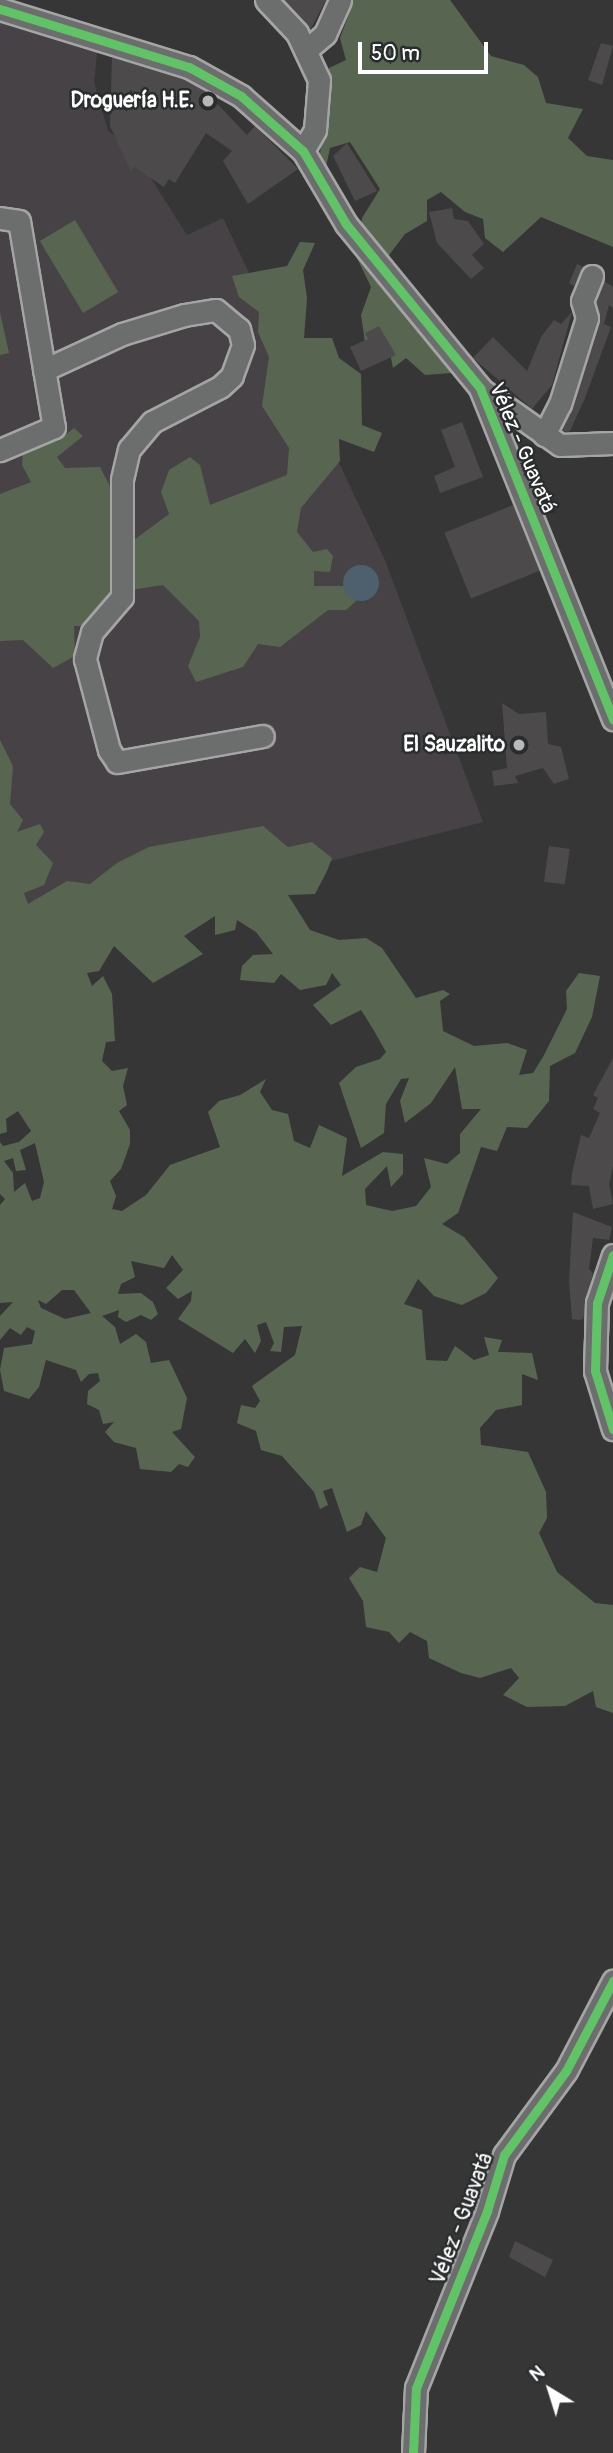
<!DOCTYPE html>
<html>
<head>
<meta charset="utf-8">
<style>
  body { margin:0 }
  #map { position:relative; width:613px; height:2453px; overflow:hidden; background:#363637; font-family:Pangolin,sans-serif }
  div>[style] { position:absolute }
  .built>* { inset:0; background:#464245 }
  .green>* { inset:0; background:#586651; transform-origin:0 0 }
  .water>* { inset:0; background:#4e606e }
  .round { border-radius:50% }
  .building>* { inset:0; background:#4d4a4c; transform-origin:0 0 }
  .roads { filter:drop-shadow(2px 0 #a5a5a5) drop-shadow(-2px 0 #a5a5a5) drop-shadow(0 2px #a5a5a5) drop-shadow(0 -2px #a5a5a5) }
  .minor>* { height:21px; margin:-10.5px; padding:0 10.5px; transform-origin:10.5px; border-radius:10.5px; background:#6c6d6d }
  .cycleway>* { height:9px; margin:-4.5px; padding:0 4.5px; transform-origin:4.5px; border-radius:4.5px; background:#61c268 }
  .dots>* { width:19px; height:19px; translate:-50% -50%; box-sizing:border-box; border:4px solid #2a2d2e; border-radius:50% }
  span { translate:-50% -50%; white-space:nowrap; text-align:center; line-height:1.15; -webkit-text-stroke:5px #2a2d2e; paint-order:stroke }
  .poi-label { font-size:21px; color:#fff; font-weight:700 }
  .right { translate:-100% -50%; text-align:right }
  .street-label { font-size:21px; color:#fff }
  .north { position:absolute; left:515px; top:2355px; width:70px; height:70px; -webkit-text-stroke:5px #2a2d2e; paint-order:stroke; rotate:322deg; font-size:19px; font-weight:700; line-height:28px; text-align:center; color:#fff }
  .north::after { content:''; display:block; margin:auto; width:24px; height:32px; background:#fff; clip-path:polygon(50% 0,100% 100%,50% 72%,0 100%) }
  .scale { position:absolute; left:358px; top:42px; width:130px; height:32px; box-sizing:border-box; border:4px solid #fff; border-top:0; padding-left:9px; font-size:21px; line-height:24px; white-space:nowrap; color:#fff; -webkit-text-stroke:5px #2a2d2e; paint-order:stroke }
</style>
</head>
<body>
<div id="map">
  <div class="built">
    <i style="clip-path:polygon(0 7px,98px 44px,94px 82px,108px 131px,131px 147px,187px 235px,223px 218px,385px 560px,483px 822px,0 946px)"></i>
  </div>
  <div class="green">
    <i style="clip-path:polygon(349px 0,450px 0,491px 56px,524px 65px,538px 77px,546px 103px,583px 109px,568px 138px,587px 156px,613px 160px,613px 247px,541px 217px,503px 252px,485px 238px,483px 219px,465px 212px,441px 192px,427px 200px,427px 221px,405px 234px,386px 259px,452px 357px,451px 373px,425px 375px,406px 358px,393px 368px,390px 353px,365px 342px,361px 315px,371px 287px,357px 258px,362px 218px,380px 189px,350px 142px,330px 148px,325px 172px,319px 164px,329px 68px,346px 60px,340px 38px,351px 9px)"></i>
    <i style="left:75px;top:220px;width:84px;height:41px;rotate:59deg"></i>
    <i style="clip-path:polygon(300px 242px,315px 243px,303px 270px,307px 298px,304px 338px,332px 338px,339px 358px,361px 374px,362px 425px,382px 433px,374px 452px,339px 439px,340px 461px,301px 508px,297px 532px,313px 552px,327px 549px,333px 556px,330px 572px,314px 571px,314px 586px,347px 586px,356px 601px,346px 610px,328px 610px,280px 647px,258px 644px,243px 667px,196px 682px,188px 666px,200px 637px,199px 621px,163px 585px,117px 592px,105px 600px,110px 613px,96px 626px,74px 626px,75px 656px,53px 668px,23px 640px,0 641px,0 494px,31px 482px,22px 465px,23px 450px,51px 424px,63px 437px,74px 428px,83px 436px,57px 457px,65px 468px,100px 467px,113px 492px,122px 549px,169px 514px,161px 492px,169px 470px,190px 457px,200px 465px,210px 505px,287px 475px,289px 448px,262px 406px,269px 357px,258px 332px,259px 312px,239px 297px,232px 276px,287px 266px)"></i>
    <i style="clip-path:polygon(0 312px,9px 353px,0 355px)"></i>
    <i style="clip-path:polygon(evenodd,0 740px,13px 766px,10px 804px,23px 820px,17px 832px,40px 824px,44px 832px,36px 845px,53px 863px,44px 885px,24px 893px,28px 904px,67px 881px,90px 884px,117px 863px,149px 847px,263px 826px,288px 847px,312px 842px,332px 858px,327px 871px,315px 894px,288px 895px,310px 930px,339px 940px,366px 938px,382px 948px,416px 998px,443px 990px,450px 994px,440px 1001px,443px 1031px,474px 1046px,507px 1043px,527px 1050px,519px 1075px,533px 1073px,543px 1057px,567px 1009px,566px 991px,579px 973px,600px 976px,592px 1017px,575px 1053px,550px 1066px,549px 1101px,527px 1128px,507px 1127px,497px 1151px,481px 1147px,458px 1213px,442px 1224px,464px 1237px,498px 1278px,486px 1293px,462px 1305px,434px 1296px,418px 1279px,404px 1304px,422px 1310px,426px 1360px,447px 1361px,455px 1346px,474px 1360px,489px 1355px,484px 1337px,502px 1340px,498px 1352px,532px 1353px,538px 1380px,522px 1374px,522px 1405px,496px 1410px,480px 1428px,481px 1445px,528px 1452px,546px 1492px,547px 1518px,539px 1533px,557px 1572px,595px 1603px,613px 1605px,613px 1713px,596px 1707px,593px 1691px,565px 1706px,527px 1707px,503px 1695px,519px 1678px,511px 1668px,480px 1678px,461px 1673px,429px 1658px,427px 1641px,410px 1632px,399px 1643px,389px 1632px,366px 1627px,363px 1601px,349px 1578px,360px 1567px,377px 1572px,386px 1538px,366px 1511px,361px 1525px,347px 1532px,332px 1488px,323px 1491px,328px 1505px,320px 1509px,314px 1492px,282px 1456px,261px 1450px,256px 1431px,237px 1423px,241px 1405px,255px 1408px,260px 1401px,252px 1386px,295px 1355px,302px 1326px,284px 1327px,281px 1352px,270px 1351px,274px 1343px,266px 1322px,257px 1325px,261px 1341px,255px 1353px,245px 1339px,233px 1353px,178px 1319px,191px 1301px,192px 1291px,178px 1299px,166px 1288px,183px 1270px,172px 1255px,164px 1268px,131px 1261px,135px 1277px,121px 1284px,118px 1294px,141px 1293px,153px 1302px,158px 1314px,151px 1320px,141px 1315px,126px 1322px,118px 1317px,119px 1310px,102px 1316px,115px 1327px,120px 1344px,136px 1334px,146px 1342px,151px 1363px,169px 1360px,187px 1398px,181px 1429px,172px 1432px,195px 1457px,188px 1467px,179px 1464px,171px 1472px,140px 1469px,136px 1448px,114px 1442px,105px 1432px,114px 1422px,103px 1424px,99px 1410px,87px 1404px,88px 1391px,100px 1381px,98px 1373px,89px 1374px,81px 1382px,76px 1370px,46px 1360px,39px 1387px,29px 1399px,4px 1391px,0 1370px,4px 1348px,32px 1344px,35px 1331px,27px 1327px,21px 1335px,10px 1328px,0 1340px,0 1316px,13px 1302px,0 1303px,0 1205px,5px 1199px,0 1194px,0 1142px,3px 1146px,19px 1142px,31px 1131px,18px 1111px,6px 1119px,7px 1132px,0 1134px,0 740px,215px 916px,215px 935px,235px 930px,237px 920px,256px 932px,273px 954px,253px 955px,242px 966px,240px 980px,274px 983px,281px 974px,300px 990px,326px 985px,332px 973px,341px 985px,313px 1005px,331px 1025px,361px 1010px,373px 1029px,386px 1052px,380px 1059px,356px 1067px,339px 1083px,361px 1148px,384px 1133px,386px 1104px,401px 1079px,409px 1078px,400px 1101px,405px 1123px,431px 1103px,455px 1067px,462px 1109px,481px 1109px,460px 1134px,460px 1153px,447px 1164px,424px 1158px,431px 1187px,416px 1206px,392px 1211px,366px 1205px,365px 1189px,387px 1166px,391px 1187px,403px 1174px,403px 1154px,383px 1152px,342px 1176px,347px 1138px,319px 1125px,310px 1148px,294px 1141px,288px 1114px,272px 1110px,260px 1092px,266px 1079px,240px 1095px,219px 1101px,208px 1112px,220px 1147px,170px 1165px,146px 1195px,122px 1211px,112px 1209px,116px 1196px,110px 1181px,121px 1169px,130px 1144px,130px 1130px,119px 1111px,127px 1105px,123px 1086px,128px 1068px,112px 1071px,102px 1061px,106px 1042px,115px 1041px,112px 994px,103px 976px,92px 986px,87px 973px,99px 971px,114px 946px,153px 983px,203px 954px,184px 936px,215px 916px,0 740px,35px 1143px,44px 1182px,40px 1198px,32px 1201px,25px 1183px,14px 1192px,13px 1173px,4px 1161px,13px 1158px,16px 1171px,26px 1170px,20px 1150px,35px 1143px,0 740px,62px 1290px,74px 1290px,91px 1313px,65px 1319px,41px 1308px,38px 1300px,46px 1304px,62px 1290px)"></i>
  </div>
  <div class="water">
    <i class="round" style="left:343px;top:565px;width:36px;height:36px"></i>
  </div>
  <div class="building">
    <i style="clip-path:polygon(284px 0,326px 0,310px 30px)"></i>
    <i style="clip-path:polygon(601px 43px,613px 46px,602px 85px,588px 80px)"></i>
    <i style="clip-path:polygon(112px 57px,184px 79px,205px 91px,247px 135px,255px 126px,298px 169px,248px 204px,223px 161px,232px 151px,206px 133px,175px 183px,169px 179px,164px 187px,134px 167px,131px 172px,110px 126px)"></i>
    <i style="clip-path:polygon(347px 143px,377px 191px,355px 201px,333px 156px)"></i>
    <i style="clip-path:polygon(452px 208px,454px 219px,468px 221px,484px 244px,472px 255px,484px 268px,471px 279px,437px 243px,429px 212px)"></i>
    <i style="clip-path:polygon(577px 264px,583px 267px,574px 286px,569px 283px)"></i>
    <i style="clip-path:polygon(604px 281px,613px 287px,613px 308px,609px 305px,604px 324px,611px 327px,585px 398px,570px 431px,566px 432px,562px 430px,596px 335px,600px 315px,596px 302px)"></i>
    <i style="clip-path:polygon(572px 312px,552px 385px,532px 409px,473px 358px,493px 337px,527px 371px,541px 337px,554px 320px,561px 324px)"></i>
    <i style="clip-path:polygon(379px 326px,396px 355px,361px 371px,350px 347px,368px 339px,365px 333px)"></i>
    <i style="clip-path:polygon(462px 422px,483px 477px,440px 493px,434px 476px,455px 467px,441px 430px)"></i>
    <i style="left:513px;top:505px;width:71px;height:74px;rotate:68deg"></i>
    <i style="clip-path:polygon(502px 703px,519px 714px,546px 712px,548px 744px,561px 747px,569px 779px,554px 784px,543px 768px,515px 776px,518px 783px,494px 786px,492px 771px,507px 768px)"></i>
    <i style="left:549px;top:846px;width:21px;height:36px;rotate:8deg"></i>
    <i style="clip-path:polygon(613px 1058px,613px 1166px,609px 1184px,613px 1204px,593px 1209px,589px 1186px,571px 1185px,572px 1173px,581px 1135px,589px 1138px,600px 1113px,593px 1109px,598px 1098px,593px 1095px)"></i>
    <i style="clip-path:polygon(573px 1212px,612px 1227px,609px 1240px,593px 1238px,589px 1269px,593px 1273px,583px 1319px,579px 1320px,572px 1319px,569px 1281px)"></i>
    <i style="clip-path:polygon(515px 2241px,553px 2260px,545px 2277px,509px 2257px)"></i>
  </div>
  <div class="roads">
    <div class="minor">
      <i style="left:266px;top:0;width:45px;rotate:46.8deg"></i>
      <i style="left:297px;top:33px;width:52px;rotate:64.9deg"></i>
      <i style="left:319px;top:80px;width:50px;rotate:94.6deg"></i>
      <i style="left:315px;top:130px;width:24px;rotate:120deg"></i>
      <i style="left:0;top:9px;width:198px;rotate:17.1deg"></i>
      <i style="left:189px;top:67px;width:60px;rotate:29.1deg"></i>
      <i style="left:241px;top:96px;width:83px;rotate:41.6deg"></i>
      <i style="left:303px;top:151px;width:85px;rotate:59.5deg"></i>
      <i style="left:346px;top:224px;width:212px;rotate:50.7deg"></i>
      <i style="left:480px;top:388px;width:357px;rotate:68.1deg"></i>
      <i style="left:306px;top:50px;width:25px;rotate:-40deg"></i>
      <i style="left:325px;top:34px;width:37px;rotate:-66deg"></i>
      <i style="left:0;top:218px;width:19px;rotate:9deg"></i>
      <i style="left:19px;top:221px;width:209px;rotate:80.4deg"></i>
      <i style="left:54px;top:427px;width:59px;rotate:156.9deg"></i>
      <i style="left:44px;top:370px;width:86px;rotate:-24.8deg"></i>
      <i style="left:122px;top:334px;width:65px;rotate:-17deg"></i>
      <i style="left:184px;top:315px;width:32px;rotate:-9deg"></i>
      <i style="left:216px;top:310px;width:30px;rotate:40deg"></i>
      <i style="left:239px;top:329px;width:16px;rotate:76deg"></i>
      <i style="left:243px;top:345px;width:33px;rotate:110deg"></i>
      <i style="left:232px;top:376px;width:16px;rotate:137deg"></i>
      <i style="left:220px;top:387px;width:76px;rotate:152.8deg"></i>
      <i style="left:152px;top:422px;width:35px;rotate:130deg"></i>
      <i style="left:129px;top:449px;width:32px;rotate:103deg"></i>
      <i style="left:122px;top:480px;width:117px;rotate:90deg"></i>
      <i style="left:122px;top:597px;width:46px;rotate:130.6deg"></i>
      <i style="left:92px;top:632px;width:28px;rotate:105deg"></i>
      <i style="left:85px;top:659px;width:94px;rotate:75.2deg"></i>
      <i style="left:109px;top:750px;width:14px;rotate:56deg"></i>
      <i style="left:117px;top:762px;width:148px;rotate:-10.1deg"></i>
      <i style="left:482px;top:390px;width:95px;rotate:35.2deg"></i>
      <i style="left:560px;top:445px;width:53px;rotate:-2.2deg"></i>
      <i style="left:544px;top:435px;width:35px;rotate:-63deg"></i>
      <i style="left:560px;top:404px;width:90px;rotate:-72.6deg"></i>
      <i style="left:587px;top:318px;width:18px;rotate:-106deg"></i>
      <i style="left:582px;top:301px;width:27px;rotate:-68deg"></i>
      <i style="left:613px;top:1255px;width:51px;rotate:108.4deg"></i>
      <i style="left:597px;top:1303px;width:68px;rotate:91.7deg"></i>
      <i style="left:595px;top:1371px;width:61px;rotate:72.8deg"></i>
      <i style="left:413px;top:2453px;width:65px;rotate:-87.4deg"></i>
      <i style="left:416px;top:2388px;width:191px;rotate:-68.1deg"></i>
      <i style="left:487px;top:2211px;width:59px;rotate:-73.1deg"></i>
      <i style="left:504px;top:2155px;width:104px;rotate:-53.6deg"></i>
      <i style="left:566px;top:2071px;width:102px;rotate:-62.4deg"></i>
    </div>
  </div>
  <div class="cycleway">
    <i style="left:0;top:9px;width:198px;rotate:17.1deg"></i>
    <i style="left:189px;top:67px;width:60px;rotate:29.1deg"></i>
    <i style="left:241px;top:96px;width:83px;rotate:41.6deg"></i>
    <i style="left:303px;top:151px;width:85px;rotate:59.5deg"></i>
    <i style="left:346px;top:224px;width:212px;rotate:50.7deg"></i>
    <i style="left:480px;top:388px;width:357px;rotate:68.1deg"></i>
    <i style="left:613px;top:1255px;width:51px;rotate:108.4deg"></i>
    <i style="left:597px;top:1303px;width:68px;rotate:91.7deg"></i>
    <i style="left:595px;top:1371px;width:61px;rotate:72.8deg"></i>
    <i style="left:413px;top:2453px;width:65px;rotate:-87.4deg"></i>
    <i style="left:416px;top:2388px;width:191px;rotate:-68.1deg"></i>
    <i style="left:487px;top:2211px;width:59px;rotate:-73.1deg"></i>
    <i style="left:504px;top:2155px;width:104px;rotate:-53.6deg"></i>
    <i style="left:566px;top:2071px;width:102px;rotate:-62.4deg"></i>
  </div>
  <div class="dots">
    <i style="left:208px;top:101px;background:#b9b9b9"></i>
    <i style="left:519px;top:745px;background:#b9b9b9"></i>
  </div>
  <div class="poi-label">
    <span class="right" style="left:194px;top:101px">Droguería H.E.</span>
    <span class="right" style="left:505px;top:745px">El Sauzalito</span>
  </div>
  <div class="street-label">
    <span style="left:522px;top:448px;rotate:67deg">Vélez - Guavatá</span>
    <span style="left:462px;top:2219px;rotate:-69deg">Vélez - Guavatá</span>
  </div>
  <div class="north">N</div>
  <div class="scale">50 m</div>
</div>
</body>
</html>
